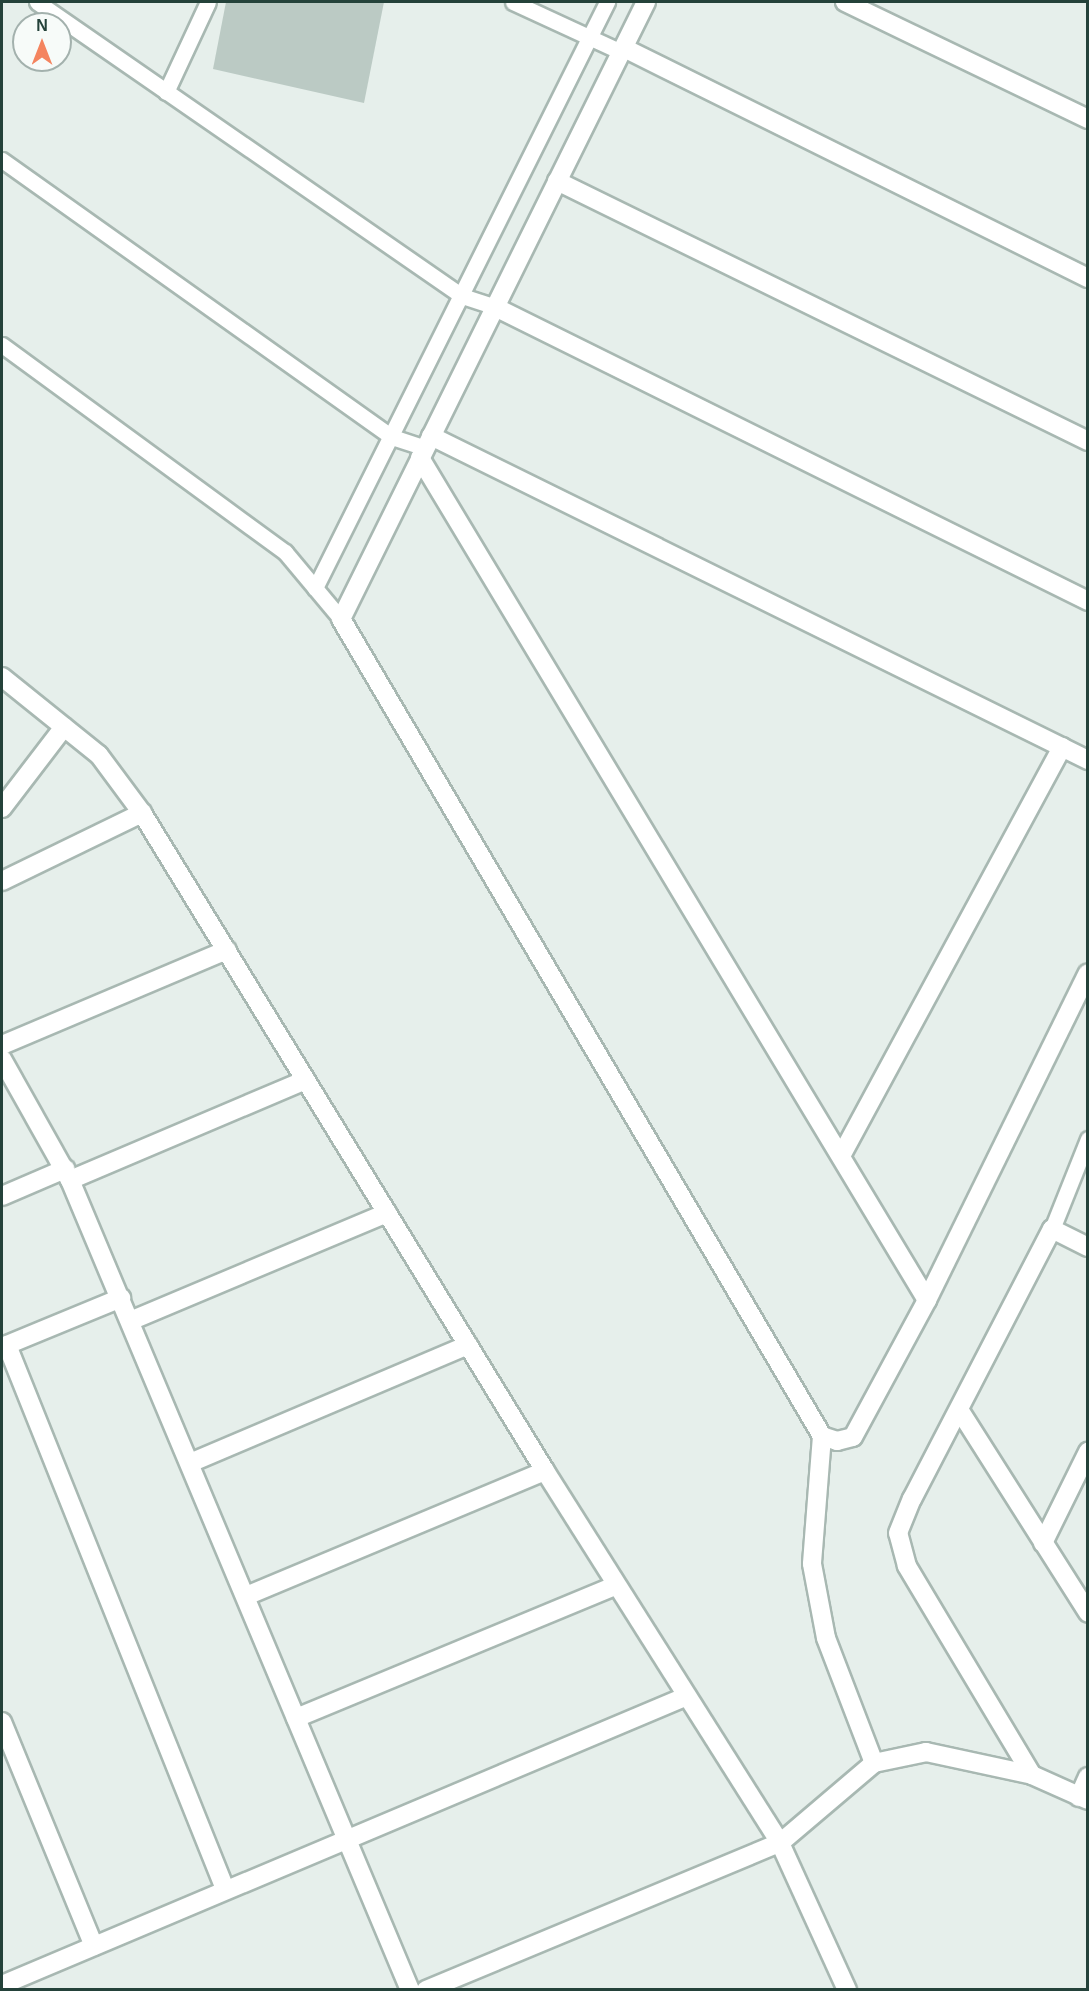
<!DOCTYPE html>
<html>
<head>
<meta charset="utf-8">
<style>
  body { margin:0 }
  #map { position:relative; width:1089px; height:1991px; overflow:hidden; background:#e6efeb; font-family:Arial,sans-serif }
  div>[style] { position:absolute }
  .building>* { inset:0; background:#bbcac4 }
  .roads { filter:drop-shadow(2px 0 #a8b8b2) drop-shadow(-2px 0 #a8b8b2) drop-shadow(0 2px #a8b8b2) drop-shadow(0 -2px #a8b8b2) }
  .service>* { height:15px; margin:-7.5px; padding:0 7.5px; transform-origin:7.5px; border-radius:7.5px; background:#fff }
  .minor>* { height:18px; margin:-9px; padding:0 9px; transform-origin:9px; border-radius:9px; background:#fff }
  span { translate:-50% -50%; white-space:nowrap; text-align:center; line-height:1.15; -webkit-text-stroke:4.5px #f7fbf9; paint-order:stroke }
  .frame { position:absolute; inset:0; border:3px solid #24423a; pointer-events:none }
  .north { position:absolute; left:12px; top:12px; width:60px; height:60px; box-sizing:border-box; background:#f7fbf9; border:2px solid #a3b1ad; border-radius:50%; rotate:0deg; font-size:16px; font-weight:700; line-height:24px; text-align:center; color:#24423a }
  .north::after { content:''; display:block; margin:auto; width:21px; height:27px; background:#f4845f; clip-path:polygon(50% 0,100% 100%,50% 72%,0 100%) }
</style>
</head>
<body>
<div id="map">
  <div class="building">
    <i style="clip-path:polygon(226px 2px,384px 2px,364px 103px,213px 69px)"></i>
  </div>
  <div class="roads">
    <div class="service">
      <i style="left:37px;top:2px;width:517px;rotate:34.67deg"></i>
      <i style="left:462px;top:296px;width:35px;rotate:18deg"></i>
      <i style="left:513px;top:2px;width:119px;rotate:24.8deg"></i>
      <i style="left:166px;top:92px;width:99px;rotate:-65deg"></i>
      <i style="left:2px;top:160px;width:478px;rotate:35.4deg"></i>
      <i style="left:392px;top:437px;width:35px;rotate:18deg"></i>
      <i style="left:2px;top:345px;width:351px;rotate:36.2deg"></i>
      <i style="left:285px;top:552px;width:87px;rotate:50.1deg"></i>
      <i style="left:315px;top:588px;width:655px;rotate:-63.51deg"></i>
      <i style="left:1052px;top:1229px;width:97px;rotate:-68.2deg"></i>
    </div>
    <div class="minor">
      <i style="left:646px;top:2px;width:688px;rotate:116.3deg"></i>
      <i style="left:341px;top:619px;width:948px;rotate:59.51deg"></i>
      <i style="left:822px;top:1436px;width:16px;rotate:18deg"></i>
      <i style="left:837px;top:1441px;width:16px;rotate:-14deg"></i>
      <i style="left:853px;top:1437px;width:156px;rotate:-61.6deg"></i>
      <i style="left:927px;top:1300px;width:364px;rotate:-63.8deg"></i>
      <i style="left:845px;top:2px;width:270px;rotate:25.7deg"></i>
      <i style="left:624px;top:48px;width:518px;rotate:26.37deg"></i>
      <i style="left:557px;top:181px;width:591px;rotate:26.09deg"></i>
      <i style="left:495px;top:307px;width:662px;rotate:26.37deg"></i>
      <i style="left:431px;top:436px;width:733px;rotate:26.25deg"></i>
      <i style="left:420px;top:458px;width:983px;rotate:58.95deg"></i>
      <i style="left:2px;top:677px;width:124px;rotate:38.8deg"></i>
      <i style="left:99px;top:755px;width:72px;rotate:53.4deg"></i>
      <i style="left:142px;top:813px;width:772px;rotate:58.51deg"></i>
      <i style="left:2px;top:808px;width:102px;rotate:-52.6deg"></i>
      <i style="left:2px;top:881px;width:156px;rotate:-25.9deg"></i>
      <i style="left:2px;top:1045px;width:244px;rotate:-22.9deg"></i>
      <i style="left:2px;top:1059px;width:139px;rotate:60.7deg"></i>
      <i style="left:70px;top:1180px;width:878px;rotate:67.23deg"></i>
      <i style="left:841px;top:1156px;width:465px;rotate:-61.6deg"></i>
      <i style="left:70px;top:1180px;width:256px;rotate:-23deg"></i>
      <i style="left:2px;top:1196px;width:69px;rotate:-23.2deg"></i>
      <i style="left:130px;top:1321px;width:279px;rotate:-22.8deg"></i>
      <i style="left:7px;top:1345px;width:586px;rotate:68.16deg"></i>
      <i style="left:2px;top:1347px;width:129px;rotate:-22.4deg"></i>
      <i style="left:960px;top:1411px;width:239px;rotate:57.6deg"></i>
      <i style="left:822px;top:1436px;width:128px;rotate:94.5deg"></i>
      <i style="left:812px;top:1564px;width:75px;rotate:79.3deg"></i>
      <i style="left:826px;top:1638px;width:134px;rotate:69deg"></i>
      <i style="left:190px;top:1463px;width:302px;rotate:-23deg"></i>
      <i style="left:1043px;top:1543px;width:102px;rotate:-63.7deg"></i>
      <i style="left:246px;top:1596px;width:324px;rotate:-22.7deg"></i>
      <i style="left:545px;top:1471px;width:440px;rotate:57.7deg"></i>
      <i style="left:780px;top:1843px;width:162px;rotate:65.5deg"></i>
      <i style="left:296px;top:1718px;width:344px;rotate:-22.5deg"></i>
      <i style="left:2px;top:1722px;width:242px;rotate:67.7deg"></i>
      <i style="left:1032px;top:1775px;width:244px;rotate:-120.9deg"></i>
      <i style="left:907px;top:1566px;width:34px;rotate:-105deg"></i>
      <i style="left:898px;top:1533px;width:37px;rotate:-68deg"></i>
      <i style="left:912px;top:1499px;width:304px;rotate:-62.6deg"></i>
      <i style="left:1052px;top:1229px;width:40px;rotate:26.6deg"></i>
      <i style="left:1079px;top:1797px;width:22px;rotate:-66deg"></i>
      <i style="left:2px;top:1985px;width:743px;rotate:-22.87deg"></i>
      <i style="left:426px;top:1990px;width:383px;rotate:-22.6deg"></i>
      <i style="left:780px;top:1843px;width:123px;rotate:-40.4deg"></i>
      <i style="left:874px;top:1763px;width:53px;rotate:-11.9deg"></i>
      <i style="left:926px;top:1752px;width:108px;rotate:12.2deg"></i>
      <i style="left:1032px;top:1775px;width:61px;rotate:24.1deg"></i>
    </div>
  </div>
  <div class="frame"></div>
  <div class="north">N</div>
</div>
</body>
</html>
